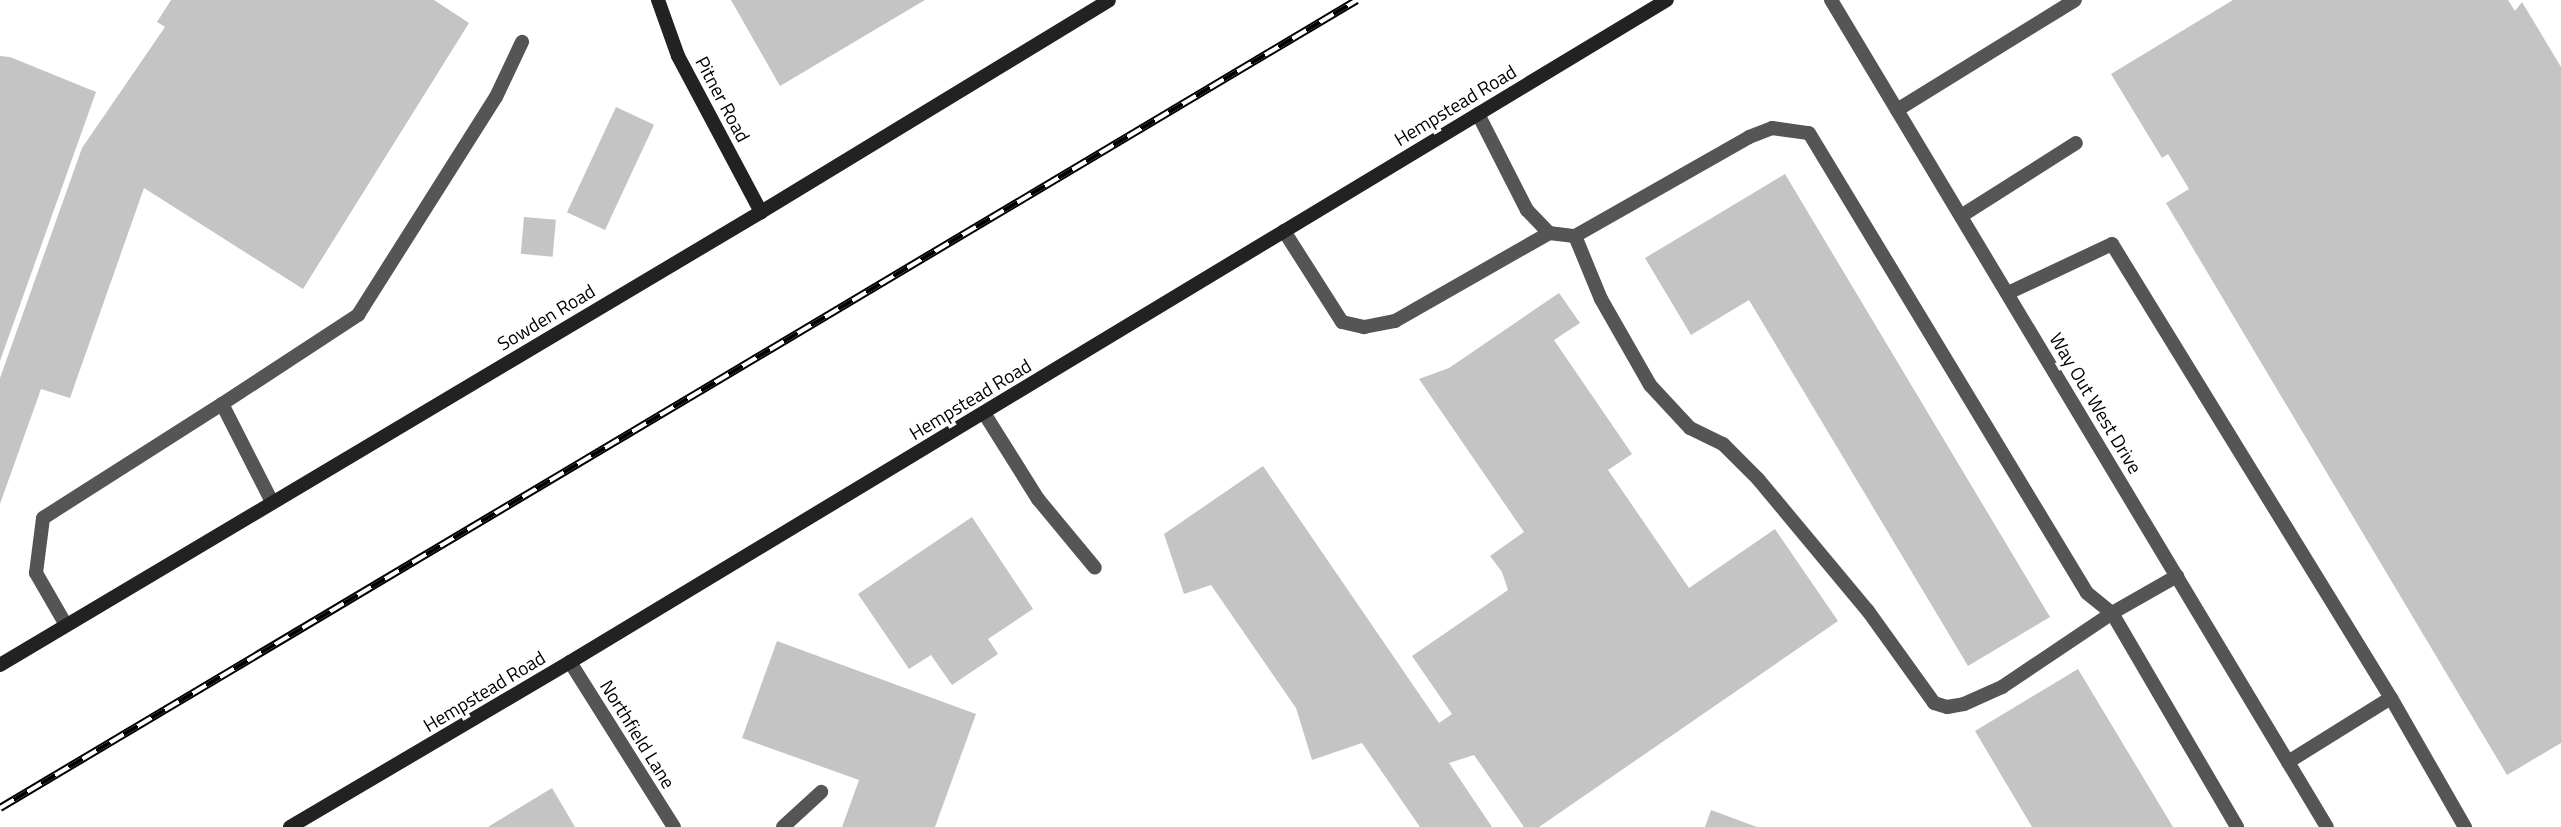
<!DOCTYPE html>
<html>
<head>
<meta charset="utf-8">
<style>
  body { margin:0 }
  #map { position:relative; width:2561px; height:827px; overflow:hidden; background:#fff; font-family:"Titillium Web",sans-serif }
  div>[style] { position:absolute }
  .building>* { inset:0; background:#c4c4c4; transform-origin:0 0 }
  .lane>* { height:14px; margin:-7px; padding:0 7px; transform-origin:7px; border-radius:7px; background:#555 }
  .street>* { height:14px; margin:-7px; padding:0 7px; transform-origin:7px; border-radius:7px; background:#555 }
  .secondary>* { height:14px; margin:-7px; padding:0 7px; transform-origin:7px; border-radius:7px; background:#222 }
  .rail>* { height:8px; margin-top:-4px; transform-origin:0; background:repeating-linear-gradient(90deg,#fff 0 16px,#000 0 32px); box-sizing:border-box; border-block:2px solid #000 }
  span { translate:-50% -50%; white-space:nowrap; text-align:center; line-height:1.15; -webkit-text-stroke:7px #fff; paint-order:stroke }
  .street-label { font-size:19px; color:#000 }
</style>
</head>
<body>
<div id="map">
  <div class="building">
    <i style="clip-path:polygon(171px 0,434px 0,469px 23px,303px 289px,144px 188px,70px 398px,41px 389px,0 504px,0 378px,82px 148px,165px 27px,157px 22px)"></i>
    <i style="clip-path:polygon(731px 0,925px 0,780px 86px)"></i>
    <i style="clip-path:polygon(2233px 0,2508px 0,2515px 11px,2522px 2px,2561px 67px,2561px 743px,2507px 775px,2166px 203px,2189px 189px,2168px 154px,2162px 158px,2111px 74px)"></i>
    <i style="clip-path:polygon(0 56px,10px 57px,96px 92px,0 361px)"></i>
    <i style="left:616px;top:107px;width:42px;height:116px;rotate:25deg"></i>
    <i style="clip-path:polygon(1785px 174px,2050px 617px,1968px 666px,1749px 300px,1691px 335px,1645px 258px)"></i>
    <i style="left:524px;top:217px;width:32px;height:37px;rotate:5deg"></i>
    <i style="clip-path:polygon(1559px 293px,1580px 323px,1554px 340px,1632px 454px,1608px 470px,1689px 588px,1775px 529px,1838px 621px,1539px 827px,1524px 827px,1474px 755px,1449px 763px,1492px 827px,1420px 827px,1362px 743px,1312px 760px,1296px 708px,1211px 585px,1184px 594px,1164px 534px,1263px 466px,1439px 723px,1452px 714px,1412px 656px,1508px 590px,1502px 572px,1490px 556px,1524px 532px,1419px 379px,1449px 368px)"></i>
    <i style="clip-path:polygon(972px 517px,1033px 609px,988px 639px,998px 654px,952px 685px,931px 655px,909px 669px,858px 594px)"></i>
    <i style="clip-path:polygon(777px 641px,976px 714px,935px 827px,842px 827px,859px 780px,742px 738px)"></i>
    <i style="clip-path:polygon(2078px 669px,2173px 827px,2032px 827px,1975px 731px)"></i>
    <i style="clip-path:polygon(552px 788px,575px 827px,488px 827px)"></i>
    <i style="clip-path:polygon(1711px 810px,1757px 827px,1705px 827px)"></i>
  </div>
  <div class="lane">
    <i style="left:1897px;top:110px;width:209px;rotate:-31.7deg"></i>
    <i style="left:1478px;top:114px;width:108px;rotate:63deg"></i>
    <i style="left:1527px;top:210px;width:32px;rotate:46deg"></i>
    <i style="left:1549px;top:233px;width:26px;rotate:7deg"></i>
    <i style="left:1575px;top:236px;width:200px;rotate:-29.6deg"></i>
    <i style="left:1749px;top:137px;width:25px;rotate:-21deg"></i>
    <i style="left:1772px;top:128px;width:37px;rotate:8deg"></i>
    <i style="left:1809px;top:133px;width:537px;rotate:58.85deg"></i>
    <i style="left:2087px;top:593px;width:32px;rotate:39deg"></i>
    <i style="left:2112px;top:613px;width:75px;rotate:-29.6deg"></i>
    <i style="left:1961px;top:216px;width:136px;rotate:-32.4deg"></i>
    <i style="left:1284px;top:231px;width:108px;rotate:57.5deg"></i>
    <i style="left:1342px;top:322px;width:23px;rotate:13deg"></i>
    <i style="left:1364px;top:327px;width:32px;rotate:-11deg"></i>
    <i style="left:1395px;top:321px;width:177px;rotate:-29.7deg"></i>
    <i style="left:1575px;top:236px;width:68px;rotate:67.6deg"></i>
    <i style="left:1601px;top:299px;width:99px;rotate:60.3deg"></i>
    <i style="left:1650px;top:385px;width:59px;rotate:47.1deg"></i>
    <i style="left:1690px;top:428px;width:37px;rotate:26deg"></i>
    <i style="left:1723px;top:444px;width:49px;rotate:45deg"></i>
    <i style="left:1758px;top:479px;width:172px;rotate:50.2deg"></i>
    <i style="left:1868px;top:611px;width:113px;rotate:54.3deg"></i>
    <i style="left:1934px;top:703px;width:14px;rotate:17deg"></i>
    <i style="left:1947px;top:707px;width:17px;rotate:-10deg"></i>
    <i style="left:1964px;top:704px;width:42px;rotate:-24.1deg"></i>
    <i style="left:2002px;top:687px;width:133px;rotate:-33.9deg"></i>
    <i style="left:2112px;top:613px;width:248px;rotate:59.7deg"></i>
    <i style="left:2008px;top:293px;width:115px;rotate:-25.2deg"></i>
    <i style="left:2112px;top:244px;width:533px;rotate:58.43deg"></i>
    <i style="left:2391px;top:698px;width:149px;rotate:60.2deg"></i>
    <i style="left:984px;top:413px;width:102px;rotate:57.9deg"></i>
    <i style="left:1038px;top:499px;width:89px;rotate:50.4deg"></i>
    <i style="left:272px;top:502px;width:110px;rotate:-117deg"></i>
    <i style="left:222px;top:404px;width:163px;rotate:-33.2deg"></i>
    <i style="left:358px;top:315px;width:258px;rotate:-57.7deg"></i>
    <i style="left:496px;top:97px;width:61px;rotate:-64.7deg"></i>
    <i style="left:66px;top:625px;width:60px;rotate:-120deg"></i>
    <i style="left:36px;top:573px;width:55px;rotate:-82.7deg"></i>
    <i style="left:43px;top:518px;width:212px;rotate:-32.5deg"></i>
    <i style="left:2288px;top:762px;width:121px;rotate:-31.9deg"></i>
    <i style="left:783px;top:827px;width:52px;rotate:-42.6deg"></i>
  </div>
  <div class="street">
    <i style="left:1831px;top:0;width:964px;rotate:59.05deg"></i>
    <i style="left:570px;top:662px;width:195px;rotate:57.8deg"></i>
  </div>
  <div class="secondary">
    <i style="left:658px;top:0;width:59px;rotate:70.3deg"></i>
    <i style="left:678px;top:56px;width:177px;rotate:62deg"></i>
    <i style="left:0;top:665px;width:886px;rotate:-30.76deg"></i>
    <i style="left:761px;top:212px;width:407px;rotate:-31.3deg"></i>
    <i style="left:290px;top:827px;width:325px;rotate:-30.5deg"></i>
    <i style="left:570px;top:662px;width:1281px;rotate:-31.11deg"></i>
  </div>
  <div class="rail">
    <i style="left:0;top:808px;width:1579px;rotate:-30.77deg"></i>
  </div>
  <div class="street-label">
    <span style="left:723px;top:99px;rotate:62deg">Pitner Road</span>
    <span style="left:1455px;top:105px;rotate:-31deg">Hempstead Road</span>
    <span style="left:546px;top:317px;rotate:-31deg">Sowden Road</span>
    <span style="left:970px;top:399px;rotate:-31deg">Hempstead Road</span>
    <span style="left:2096px;top:403px;rotate:59deg">Way Out West Drive</span>
    <span style="left:484px;top:691px;rotate:-31deg">Hempstead Road</span>
    <span style="left:638px;top:734px;rotate:58deg">Northfield Lane</span>
  </div>
</div>
</body>
</html>
